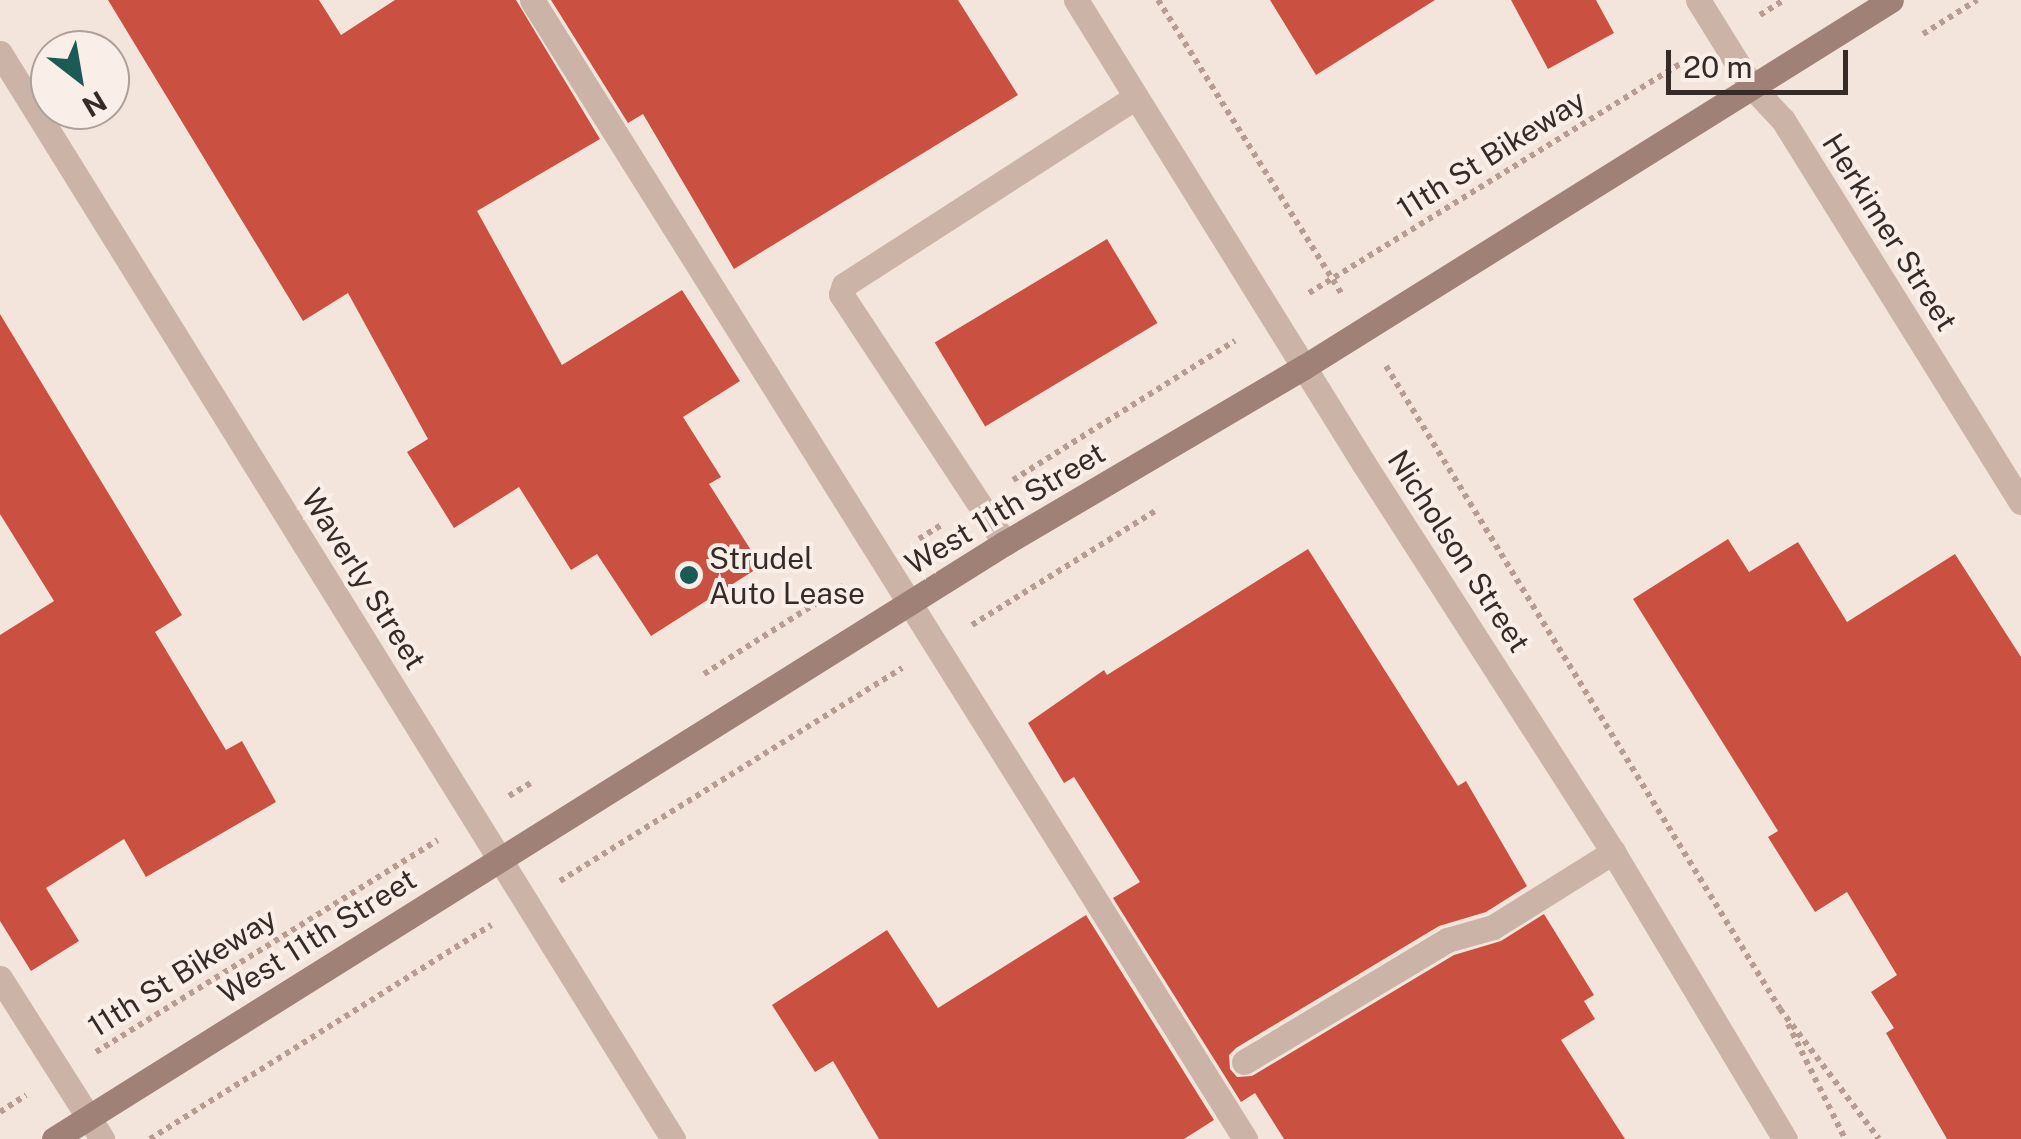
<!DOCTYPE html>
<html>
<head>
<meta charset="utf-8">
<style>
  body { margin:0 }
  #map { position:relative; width:2021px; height:1139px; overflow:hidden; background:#f3e5db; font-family:"Public Sans",sans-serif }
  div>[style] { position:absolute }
  .building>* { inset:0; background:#ca5142; transform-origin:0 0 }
  .path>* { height:6px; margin-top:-3px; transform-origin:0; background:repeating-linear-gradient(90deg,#b79c91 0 5px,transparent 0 10px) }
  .service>* { height:25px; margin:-12.5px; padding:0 12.5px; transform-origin:12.5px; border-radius:12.5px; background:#cbb3a7 }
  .minor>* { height:25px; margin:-12.5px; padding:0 12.5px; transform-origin:12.5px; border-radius:12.5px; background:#cbb3a7 }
  .secondary>* { height:25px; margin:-12.5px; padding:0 12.5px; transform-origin:12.5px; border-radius:12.5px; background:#9f8178 }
  .dots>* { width:28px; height:28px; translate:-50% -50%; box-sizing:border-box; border:5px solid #faefe8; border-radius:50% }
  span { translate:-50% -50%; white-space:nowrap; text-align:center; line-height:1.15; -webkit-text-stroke:8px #faefe8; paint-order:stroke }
  .street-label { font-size:30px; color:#372b28 }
  .poi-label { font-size:30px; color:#372b28 }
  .left { translate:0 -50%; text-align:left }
  .north { position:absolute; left:30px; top:30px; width:100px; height:100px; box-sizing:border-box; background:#faefe8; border:2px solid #aca19b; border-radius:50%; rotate:149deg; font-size:28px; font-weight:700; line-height:40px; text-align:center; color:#372b28 }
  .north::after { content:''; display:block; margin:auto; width:35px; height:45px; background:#1c5a56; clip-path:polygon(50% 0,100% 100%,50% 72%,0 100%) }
  .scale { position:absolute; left:1666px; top:50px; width:182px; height:45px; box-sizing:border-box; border:5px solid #372b28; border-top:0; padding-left:12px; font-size:30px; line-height:35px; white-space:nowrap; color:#372b28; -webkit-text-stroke:8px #faefe8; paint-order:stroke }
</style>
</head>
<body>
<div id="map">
  <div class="building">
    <i style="clip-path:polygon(108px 0,319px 0,341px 35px,395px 0,516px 0,600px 139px,477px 211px,562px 365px,682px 290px,740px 381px,683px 417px,721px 477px,709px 484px,761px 566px,651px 636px,597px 554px,571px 570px,519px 487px,454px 528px,407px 452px,428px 439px,348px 293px,303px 321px)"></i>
    <i style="clip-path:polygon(551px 0,958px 0,1018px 95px,734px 269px,643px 114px,628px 123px)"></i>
    <i style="clip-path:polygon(1270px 0,1435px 0,1316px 75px)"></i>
    <i style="clip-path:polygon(1511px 0,1596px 0,1614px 33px,1548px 69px)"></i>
    <i style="left:1107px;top:239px;width:98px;height:201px;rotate:59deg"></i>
    <i style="clip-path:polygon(0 314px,182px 615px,155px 632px,226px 750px,242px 741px,276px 802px,146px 877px,124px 839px,46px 888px,79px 941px,31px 971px,0 921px,0 635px,54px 601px,0 514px)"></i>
    <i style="clip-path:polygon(1728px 539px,1749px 572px,1798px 542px,1847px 622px,1955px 554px,2021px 657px,2021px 1139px,1947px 1139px,1886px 1033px,1894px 1028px,1871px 992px,1897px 975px,1847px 892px,1815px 912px,1768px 837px,1778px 831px,1633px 599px)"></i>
    <i style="clip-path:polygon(1308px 549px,1458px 786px,1466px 781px,1527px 886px,1486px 912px,1439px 926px,1236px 1048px,1229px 1055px,1230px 1069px,1237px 1077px,1252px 1076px,1454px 955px,1501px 941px,1544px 914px,1594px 995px,1584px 1001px,1595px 1019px,1561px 1040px,1625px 1139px,1284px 1139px,1255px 1093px,1241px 1102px,1113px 898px,1140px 882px,1074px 777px,1064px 783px,1028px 723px,1104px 670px,1107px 675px)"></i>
    <i style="clip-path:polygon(1086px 915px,1214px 1120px,1184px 1139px,879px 1139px,833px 1061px,815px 1072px,772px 1005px,887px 930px,938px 1008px)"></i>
  </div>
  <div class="path">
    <i style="left:1158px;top:0;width:349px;rotate:58deg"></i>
    <i style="left:1760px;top:15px;width:28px;rotate:-32deg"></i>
    <i style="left:1923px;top:34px;width:64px;rotate:-32.2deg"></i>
    <i style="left:1309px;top:293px;width:442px;rotate:-31.7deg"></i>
    <i style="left:1386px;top:366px;width:754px;rotate:58.5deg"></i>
    <i style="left:1780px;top:1009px;width:163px;rotate:52.7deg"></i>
    <i style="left:1013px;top:480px;width:262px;rotate:-32.1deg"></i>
    <i style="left:919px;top:539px;width:28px;rotate:-32deg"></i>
    <i style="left:972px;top:625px;width:218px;rotate:-31.9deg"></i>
    <i style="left:704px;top:674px;width:167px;rotate:-32.3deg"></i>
    <i style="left:509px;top:796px;width:27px;rotate:-31deg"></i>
    <i style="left:560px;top:881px;width:403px;rotate:-31.9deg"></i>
    <i style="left:1788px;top:1024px;width:128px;rotate:63.6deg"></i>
    <i style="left:96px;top:1052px;width:402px;rotate:-31.8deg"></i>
    <i style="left:0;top:1112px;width:31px;rotate:-33deg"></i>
    <i style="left:150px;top:1139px;width:403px;rotate:-32.1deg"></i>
  </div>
  <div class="service">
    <i style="left:532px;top:0;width:1344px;rotate:57.95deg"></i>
    <i style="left:1005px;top:543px;width:298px;rotate:-123.4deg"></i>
    <i style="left:841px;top:294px;width:9px;rotate:-72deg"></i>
    <i style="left:844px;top:285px;width:347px;rotate:-32.8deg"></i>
    <i style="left:0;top:978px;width:191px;rotate:57.6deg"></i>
    <i style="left:1244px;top:1062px;width:237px;rotate:-31deg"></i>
    <i style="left:1447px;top:940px;width:48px;rotate:-15.8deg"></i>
    <i style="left:1493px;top:927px;width:142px;rotate:-32deg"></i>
  </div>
  <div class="minor">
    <i style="left:1076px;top:0;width:546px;rotate:58.17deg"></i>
    <i style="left:1364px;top:464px;width:461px;rotate:57.3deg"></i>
    <i style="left:1613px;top:852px;width:335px;rotate:59.1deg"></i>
    <i style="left:1698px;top:0;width:102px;rotate:58.2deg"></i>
    <i style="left:1752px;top:87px;width:45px;rotate:46.8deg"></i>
    <i style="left:1783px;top:120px;width:450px;rotate:58.1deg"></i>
    <i style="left:0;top:53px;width:1278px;rotate:58.21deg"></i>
  </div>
  <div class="secondary">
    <i style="left:54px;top:1139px;width:1122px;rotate:-32.08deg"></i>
    <i style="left:1005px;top:543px;width:347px;rotate:-30.5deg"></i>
    <i style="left:1304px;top:367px;width:692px;rotate:-32.01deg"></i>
  </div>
  <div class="dots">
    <i style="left:689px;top:575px;background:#1c5a56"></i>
  </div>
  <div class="street-label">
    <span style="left:1491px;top:154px;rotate:-32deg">11th St Bikeway</span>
    <span style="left:1890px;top:232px;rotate:58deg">Herkimer Street</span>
    <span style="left:1005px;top:508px;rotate:-31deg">West 11th Street</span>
    <span style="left:1459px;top:551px;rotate:57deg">Nicholson Street</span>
    <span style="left:364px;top:579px;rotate:58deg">Waverly Street</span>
    <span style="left:317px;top:936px;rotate:-32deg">West 11th Street</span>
    <span style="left:182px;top:972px;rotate:-32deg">11th St Bikeway</span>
  </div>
  <div class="poi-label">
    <span class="left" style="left:709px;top:575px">Strudel<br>Auto Lease</span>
  </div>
  <div class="north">N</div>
  <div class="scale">20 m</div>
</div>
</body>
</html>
